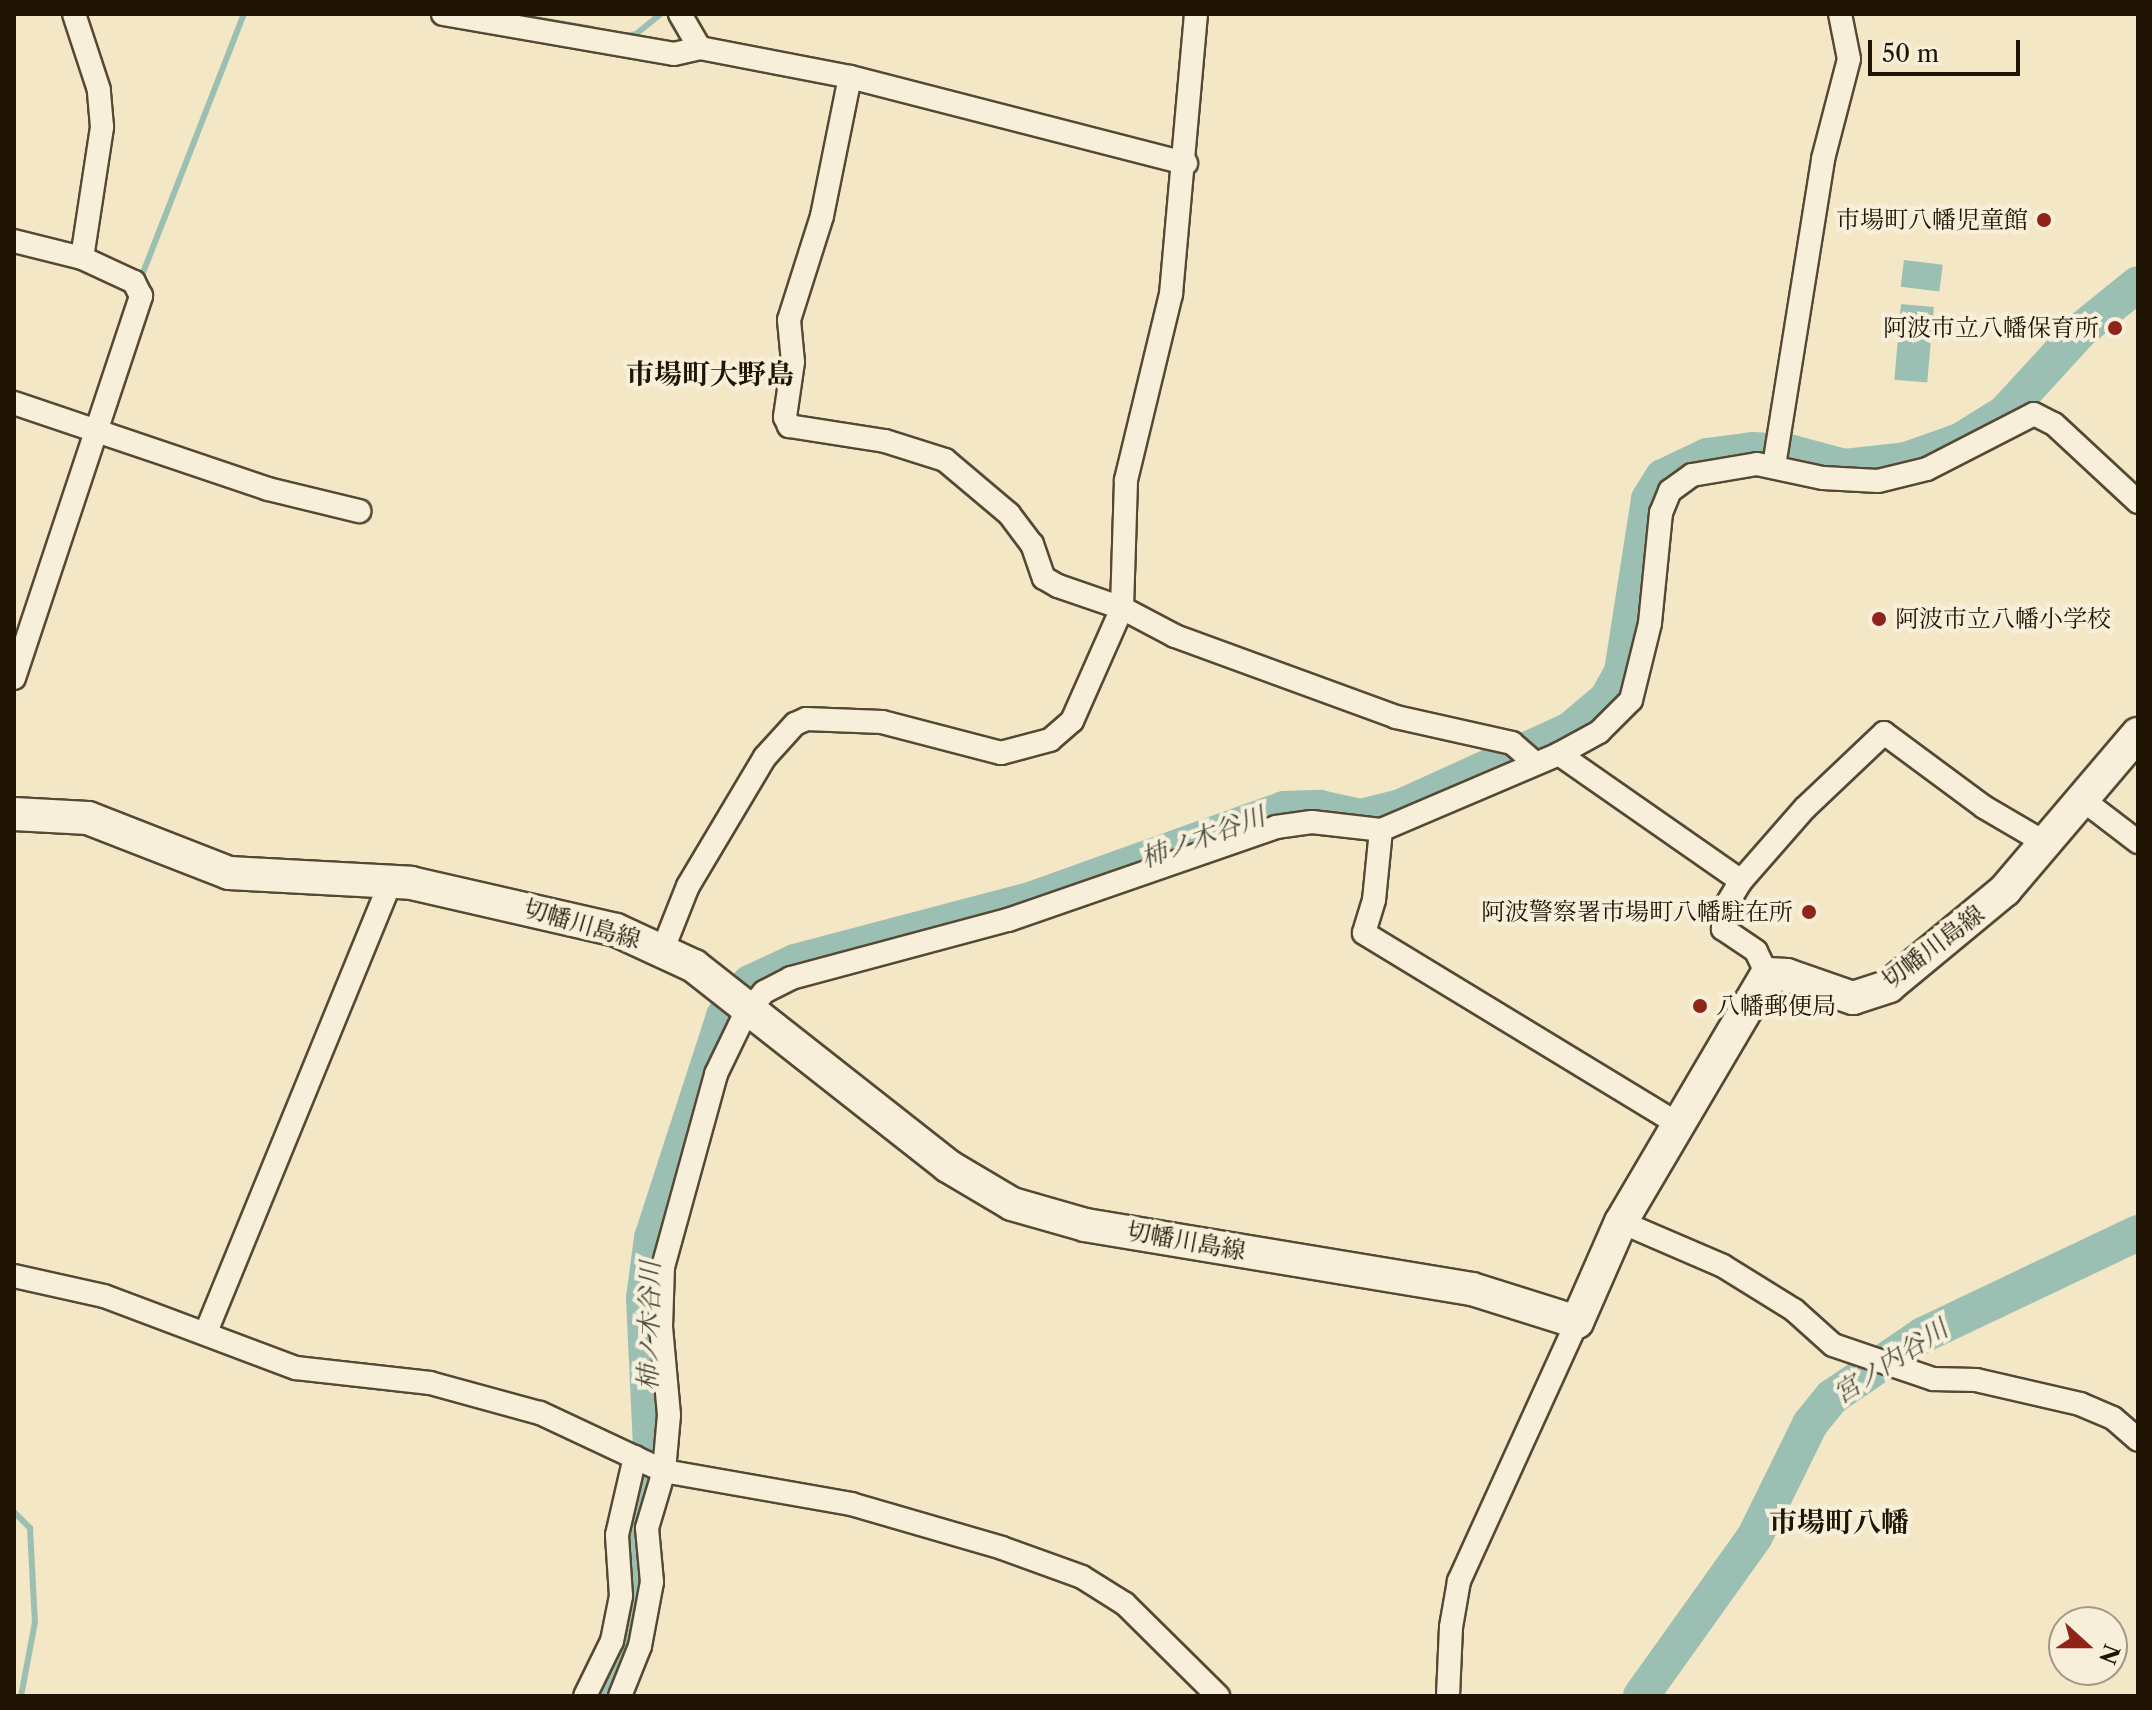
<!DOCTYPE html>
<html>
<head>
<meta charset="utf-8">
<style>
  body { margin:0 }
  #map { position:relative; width:2152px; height:1710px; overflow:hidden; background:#f3e7c6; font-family:"Libre Caslon Text","Noto Serif JP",serif }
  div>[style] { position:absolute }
  .water>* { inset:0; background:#9bc0b3; transform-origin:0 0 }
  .stream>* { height:6px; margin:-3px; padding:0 3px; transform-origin:3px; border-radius:3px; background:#9bc0b3 }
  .river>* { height:36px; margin:-18px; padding:0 18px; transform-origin:18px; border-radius:18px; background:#9bc0b3 }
  .roads { filter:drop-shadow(2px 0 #554934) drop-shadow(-2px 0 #554934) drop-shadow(0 2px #554934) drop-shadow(0 -2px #554934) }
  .minor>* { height:22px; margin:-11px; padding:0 11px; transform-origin:11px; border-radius:11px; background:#f7efda }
  .secondary>* { height:32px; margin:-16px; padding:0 16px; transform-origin:16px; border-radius:16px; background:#f7efda }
  .dots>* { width:22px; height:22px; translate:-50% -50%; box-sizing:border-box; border:4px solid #f7efda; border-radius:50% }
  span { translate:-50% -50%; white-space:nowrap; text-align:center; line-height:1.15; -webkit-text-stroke:8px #f7efda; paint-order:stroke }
  .poi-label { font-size:24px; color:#201404 }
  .right { translate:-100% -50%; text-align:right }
  .left { translate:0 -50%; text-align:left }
  .street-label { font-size:24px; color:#201404 }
  .water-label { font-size:26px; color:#4b5041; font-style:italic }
  .quarter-label { font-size:28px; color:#201404; font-weight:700 }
  .frame { position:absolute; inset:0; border:16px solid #201404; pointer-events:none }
  .north { position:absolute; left:2048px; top:1606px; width:80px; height:80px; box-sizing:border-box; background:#f7efda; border:2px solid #a19784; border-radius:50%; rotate:111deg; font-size:22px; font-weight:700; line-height:32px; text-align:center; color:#201404 }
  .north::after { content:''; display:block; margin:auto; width:28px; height:36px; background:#8f2418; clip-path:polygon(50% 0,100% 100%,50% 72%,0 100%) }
  .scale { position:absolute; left:1868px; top:40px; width:152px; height:36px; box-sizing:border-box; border:4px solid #201404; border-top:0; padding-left:10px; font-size:24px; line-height:28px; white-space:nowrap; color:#201404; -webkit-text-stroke:6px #f7efda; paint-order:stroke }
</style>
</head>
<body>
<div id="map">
  <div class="water">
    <i style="left:1904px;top:260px;width:39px;height:27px;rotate:7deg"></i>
    <i style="left:1901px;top:304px;width:33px;height:76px;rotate:5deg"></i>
  </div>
  <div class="stream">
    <i style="left:530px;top:18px;width:64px;rotate:9.9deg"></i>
    <i style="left:624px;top:36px;width:12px;rotate:-9deg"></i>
    <i style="left:636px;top:34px;width:32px;rotate:-39deg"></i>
    <i style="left:139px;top:283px;width:289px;rotate:-68.7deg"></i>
    <i style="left:14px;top:1512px;width:23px;rotate:45deg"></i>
    <i style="left:30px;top:1528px;width:94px;rotate:87deg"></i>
    <i style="left:35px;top:1622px;width:75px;rotate:100.7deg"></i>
  </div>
  <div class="river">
    <i style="left:604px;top:1696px;width:58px;rotate:-64.3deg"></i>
    <i style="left:629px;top:1644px;width:48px;rotate:-79.2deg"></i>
    <i style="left:638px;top:1597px;width:65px;rotate:-96.1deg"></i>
    <i style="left:631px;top:1532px;width:87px;rotate:-76.8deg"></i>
    <i style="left:651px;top:1447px;width:149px;rotate:-92.7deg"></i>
    <i style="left:644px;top:1298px;width:61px;rotate:-82.4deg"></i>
    <i style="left:652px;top:1238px;width:233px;rotate:-72deg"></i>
    <i style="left:724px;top:1016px;width:42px;rotate:-51.8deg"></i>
    <i style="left:750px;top:983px;width:50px;rotate:-25deg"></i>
    <i style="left:795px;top:962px;width:246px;rotate:-14.8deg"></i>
    <i style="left:1033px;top:899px;width:267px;rotate:-19.7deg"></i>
    <i style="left:1284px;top:809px;width:36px;rotate:-2deg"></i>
    <i style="left:1320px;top:808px;width:42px;rotate:12.4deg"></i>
    <i style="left:1361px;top:817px;width:41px;rotate:-14deg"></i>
    <i style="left:1401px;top:807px;width:186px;rotate:-24.5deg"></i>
    <i style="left:1570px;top:730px;width:48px;rotate:-40deg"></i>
    <i style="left:1607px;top:699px;width:31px;rotate:-61deg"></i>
    <i style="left:1622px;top:672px;width:175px;rotate:-81.1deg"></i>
    <i style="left:1649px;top:499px;width:26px;rotate:-58deg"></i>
    <i style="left:1663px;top:477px;width:49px;rotate:-25.5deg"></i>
    <i style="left:1707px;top:456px;width:46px;rotate:-7.4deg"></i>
    <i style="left:1753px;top:450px;width:39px;rotate:4deg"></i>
    <i style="left:1792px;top:453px;width:55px;rotate:14.8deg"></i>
    <i style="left:1845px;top:467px;width:61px;rotate:-6.5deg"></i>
    <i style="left:1906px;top:460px;width:57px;rotate:-19.4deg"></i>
    <i style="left:1960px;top:441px;width:53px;rotate:-31.9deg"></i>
    <i style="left:2005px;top:413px;width:113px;rotate:-47.5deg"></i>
    <i style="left:2081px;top:330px;width:73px;rotate:-38.9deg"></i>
    <i style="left:1641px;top:1696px;width:196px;rotate:-54.5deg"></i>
    <i style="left:1755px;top:1536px;width:125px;rotate:-63.8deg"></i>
    <i style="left:1810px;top:1424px;width:35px;rotate:-51deg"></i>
    <i style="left:1832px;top:1397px;width:110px;rotate:-34.3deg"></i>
    <i style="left:1923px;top:1335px;width:238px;rotate:-25.4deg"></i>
  </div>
  <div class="roads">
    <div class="minor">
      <i style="left:443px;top:14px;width:234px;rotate:9.8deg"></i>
      <i style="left:674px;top:54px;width:27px;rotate:-13deg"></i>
      <i style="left:700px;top:48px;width:153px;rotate:10.9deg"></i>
      <i style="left:850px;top:77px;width:347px;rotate:14.4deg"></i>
      <i style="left:680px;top:14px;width:39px;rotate:60deg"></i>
      <i style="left:850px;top:77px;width:142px;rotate:101.4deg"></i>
      <i style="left:822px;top:216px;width:109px;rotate:107.6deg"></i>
      <i style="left:789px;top:320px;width:42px;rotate:84.6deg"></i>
      <i style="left:793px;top:362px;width:56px;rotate:98.3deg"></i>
      <i style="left:785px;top:417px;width:10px;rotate:66deg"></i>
      <i style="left:789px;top:426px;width:97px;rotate:8.9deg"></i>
      <i style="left:885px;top:441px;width:63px;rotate:17.6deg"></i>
      <i style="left:945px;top:460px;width:84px;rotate:40.2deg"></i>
      <i style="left:1009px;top:514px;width:38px;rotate:53deg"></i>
      <i style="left:1032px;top:544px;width:36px;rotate:71deg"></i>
      <i style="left:1044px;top:578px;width:16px;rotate:30deg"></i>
      <i style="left:1058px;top:586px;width:68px;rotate:19deg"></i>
      <i style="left:1122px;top:608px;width:60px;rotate:27.8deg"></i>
      <i style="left:1175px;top:636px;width:235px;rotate:20.1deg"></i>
      <i style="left:1396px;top:717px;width:119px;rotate:12.6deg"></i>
      <i style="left:1512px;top:743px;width:30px;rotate:41deg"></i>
      <i style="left:14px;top:241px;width:70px;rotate:14deg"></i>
      <i style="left:14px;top:403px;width:268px;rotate:18.7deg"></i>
      <i style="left:268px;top:489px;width:94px;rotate:13.6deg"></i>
      <i style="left:1774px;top:466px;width:311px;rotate:-80.9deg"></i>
      <i style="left:1823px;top:159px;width:103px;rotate:-75.4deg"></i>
      <i style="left:1849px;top:59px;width:46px;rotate:-101.3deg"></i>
      <i style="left:14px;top:678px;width:403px;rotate:-71.6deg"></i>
      <i style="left:141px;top:296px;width:16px;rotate:-117deg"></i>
      <i style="left:134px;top:282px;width:57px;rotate:-155.2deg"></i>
      <i style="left:82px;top:258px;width:133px;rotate:-81.3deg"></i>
      <i style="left:102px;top:127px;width:37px;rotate:-95deg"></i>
      <i style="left:99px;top:90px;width:80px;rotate:-108.2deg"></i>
      <i style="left:1559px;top:754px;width:222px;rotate:34.9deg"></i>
      <i style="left:2083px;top:800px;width:69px;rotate:37.4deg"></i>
      <i style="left:1381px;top:830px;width:70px;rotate:95.7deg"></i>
      <i style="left:1374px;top:900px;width:34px;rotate:107deg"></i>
      <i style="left:1364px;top:933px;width:365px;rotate:31.3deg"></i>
      <i style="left:663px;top:949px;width:68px;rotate:-68.4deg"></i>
      <i style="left:688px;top:886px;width:150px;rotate:-59.2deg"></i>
      <i style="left:765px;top:757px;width:45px;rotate:-47.7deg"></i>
      <i style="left:795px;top:724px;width:12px;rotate:-24deg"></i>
      <i style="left:806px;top:719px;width:76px;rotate:2.3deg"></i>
      <i style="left:882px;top:722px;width:123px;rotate:14.6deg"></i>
      <i style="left:1001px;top:753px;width:51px;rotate:-14.9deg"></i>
      <i style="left:1050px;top:740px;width:29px;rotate:-41deg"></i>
      <i style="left:1072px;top:721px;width:124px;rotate:-66.1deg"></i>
      <i style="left:1122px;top:608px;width:128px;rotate:-88.2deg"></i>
      <i style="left:1126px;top:480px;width:191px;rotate:-76.4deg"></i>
      <i style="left:1171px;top:294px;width:281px;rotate:-84.9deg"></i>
      <i style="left:1767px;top:974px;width:25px;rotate:-116deg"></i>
      <i style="left:1756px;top:951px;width:40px;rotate:-146deg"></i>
      <i style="left:1723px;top:929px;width:20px;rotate:-87deg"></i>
      <i style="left:1724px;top:909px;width:33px;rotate:-59deg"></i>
      <i style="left:1741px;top:881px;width:97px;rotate:-48.8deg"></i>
      <i style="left:1805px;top:808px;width:109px;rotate:-43.5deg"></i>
      <i style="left:1884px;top:733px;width:124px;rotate:36.5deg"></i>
      <i style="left:1984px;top:807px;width:73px;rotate:30.4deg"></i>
      <i style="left:1621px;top:1222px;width:111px;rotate:23.3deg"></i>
      <i style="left:1723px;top:1266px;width:84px;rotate:31.8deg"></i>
      <i style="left:1794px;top:1310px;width:52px;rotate:41.9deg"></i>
      <i style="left:1833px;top:1345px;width:106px;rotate:18.8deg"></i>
      <i style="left:1933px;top:1379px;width:43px;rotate:1.3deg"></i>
      <i style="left:1976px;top:1380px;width:107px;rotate:13deg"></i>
      <i style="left:2080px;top:1404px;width:36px;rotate:23deg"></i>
      <i style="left:2113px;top:1418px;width:33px;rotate:41deg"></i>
      <i style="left:14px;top:1276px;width:92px;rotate:12.5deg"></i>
      <i style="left:104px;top:1296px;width:205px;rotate:20.6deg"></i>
      <i style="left:296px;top:1368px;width:135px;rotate:6.4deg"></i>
      <i style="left:430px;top:1383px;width:114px;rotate:15.3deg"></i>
      <i style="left:540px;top:1413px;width:137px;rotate:25.1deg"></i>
      <i style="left:664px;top:1471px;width:190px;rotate:10deg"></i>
      <i style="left:851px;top:1504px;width:157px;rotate:16.2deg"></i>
      <i style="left:1002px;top:1548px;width:85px;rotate:19.9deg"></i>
      <i style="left:1082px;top:1577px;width:51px;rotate:32.1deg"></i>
      <i style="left:1125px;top:1604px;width:131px;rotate:44.7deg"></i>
      <i style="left:206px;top:1332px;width:487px;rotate:-67.7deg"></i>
      <i style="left:585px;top:1696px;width:61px;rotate:-63.9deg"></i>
      <i style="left:612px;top:1641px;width:46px;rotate:-78.7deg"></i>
      <i style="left:621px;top:1596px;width:61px;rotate:-93.8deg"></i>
      <i style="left:617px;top:1535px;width:80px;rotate:-77deg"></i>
      <i style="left:620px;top:1696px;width:54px;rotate:-68.2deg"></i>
      <i style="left:640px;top:1646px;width:65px;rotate:-79.4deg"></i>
      <i style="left:652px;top:1582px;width:54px;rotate:-95.3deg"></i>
      <i style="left:647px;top:1528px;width:59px;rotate:-73.4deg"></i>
      <i style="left:664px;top:1471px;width:56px;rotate:-84.9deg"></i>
      <i style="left:669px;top:1415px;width:88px;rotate:-95.2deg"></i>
      <i style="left:661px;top:1327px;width:60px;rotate:-88.1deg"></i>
      <i style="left:663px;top:1267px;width:200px;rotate:-74.6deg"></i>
      <i style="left:716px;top:1074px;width:67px;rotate:-64.2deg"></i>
      <i style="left:745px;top:1014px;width:29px;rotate:-49deg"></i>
      <i style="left:764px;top:992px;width:30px;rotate:-27deg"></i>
      <i style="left:791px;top:978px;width:225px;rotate:-15deg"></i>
      <i style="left:1008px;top:920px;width:284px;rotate:-19.1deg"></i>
      <i style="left:1276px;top:827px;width:36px;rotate:-8deg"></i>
      <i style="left:1312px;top:822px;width:69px;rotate:6.6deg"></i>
      <i style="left:1381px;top:830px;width:194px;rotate:-23.1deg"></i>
      <i style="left:1559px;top:754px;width:46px;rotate:-28.8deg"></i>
      <i style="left:1599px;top:732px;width:45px;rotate:-45deg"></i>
      <i style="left:1631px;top:700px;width:79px;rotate:-76.1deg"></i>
      <i style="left:1650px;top:623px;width:111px;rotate:-84.3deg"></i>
      <i style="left:1661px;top:513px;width:24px;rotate:-68deg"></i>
      <i style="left:1670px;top:491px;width:27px;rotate:-36deg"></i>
      <i style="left:1692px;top:475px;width:66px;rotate:-9.6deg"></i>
      <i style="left:1757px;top:464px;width:67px;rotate:12deg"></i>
      <i style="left:1823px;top:478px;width:55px;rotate:3.1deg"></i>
      <i style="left:1878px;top:481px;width:50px;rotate:-13.8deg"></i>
      <i style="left:1927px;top:469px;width:120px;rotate:-27.2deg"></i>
      <i style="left:2034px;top:414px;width:22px;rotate:27deg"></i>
      <i style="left:2054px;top:424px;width:115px;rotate:42.9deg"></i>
      <i style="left:1448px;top:1696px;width:69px;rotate:-87.5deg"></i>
      <i style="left:1451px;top:1627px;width:47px;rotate:-80.1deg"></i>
      <i style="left:1459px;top:1581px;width:285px;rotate:-65.5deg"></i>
    </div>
    <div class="secondary">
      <i style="left:14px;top:814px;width:74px;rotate:3.1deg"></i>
      <i style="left:88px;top:818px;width:151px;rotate:21.3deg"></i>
      <i style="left:229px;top:873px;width:182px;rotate:3.1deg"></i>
      <i style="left:411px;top:883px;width:210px;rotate:12.9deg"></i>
      <i style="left:616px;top:930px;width:86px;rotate:24.8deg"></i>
      <i style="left:694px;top:966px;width:323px;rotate:38.2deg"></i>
      <i style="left:948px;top:1166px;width:74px;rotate:30.7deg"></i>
      <i style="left:1012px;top:1204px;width:76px;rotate:16deg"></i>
      <i style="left:1085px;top:1225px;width:392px;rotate:9.4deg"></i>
      <i style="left:1472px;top:1289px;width:110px;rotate:17.4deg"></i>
      <i style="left:1577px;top:1322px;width:109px;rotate:-66.3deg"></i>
      <i style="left:1621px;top:1222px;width:288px;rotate:-59.5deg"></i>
      <i style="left:1767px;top:974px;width:20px;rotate:3deg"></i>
      <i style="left:1787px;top:975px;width:70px;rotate:19.2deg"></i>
      <i style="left:1853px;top:998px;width:38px;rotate:-18deg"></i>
      <i style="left:1889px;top:986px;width:151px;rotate:-39.6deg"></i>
      <i style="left:2005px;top:890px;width:205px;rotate:-49.6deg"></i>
    </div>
  </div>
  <div class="dots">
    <i style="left:2044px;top:220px;background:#8f2418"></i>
    <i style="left:2115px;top:328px;background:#8f2418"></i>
    <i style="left:1879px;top:619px;background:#8f2418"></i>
    <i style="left:1809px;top:912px;background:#8f2418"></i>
    <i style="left:1700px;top:1006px;background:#8f2418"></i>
  </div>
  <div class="poi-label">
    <span class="right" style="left:2028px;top:220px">市場町八幡児童館</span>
    <span class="right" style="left:2099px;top:328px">阿波市立八幡保育所</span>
    <span class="left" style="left:1895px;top:619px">阿波市立八幡小学校</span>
    <span class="right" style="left:1793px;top:912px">阿波警察署市場町八幡駐在所</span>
    <span class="left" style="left:1716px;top:1006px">八幡郵便局</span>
  </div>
  <div class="street-label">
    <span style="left:582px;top:924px;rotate:16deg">切幡川島線</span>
    <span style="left:1933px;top:947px;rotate:-37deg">切幡川島線</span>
    <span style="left:1186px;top:1241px;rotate:10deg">切幡川島線</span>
  </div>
  <div class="water-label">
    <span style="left:1203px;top:838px;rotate:-20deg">柿ノ木谷川</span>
    <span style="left:650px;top:1326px;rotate:-89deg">柿ノ木谷川</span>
    <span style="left:1891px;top:1362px;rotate:-33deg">宮ノ内谷川</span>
  </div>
  <div class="quarter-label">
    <span style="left:710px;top:374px">市場町大野島</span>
    <span style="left:1839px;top:1522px">市場町八幡</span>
  </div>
  <div class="frame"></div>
  <div class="north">N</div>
  <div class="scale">50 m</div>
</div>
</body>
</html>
